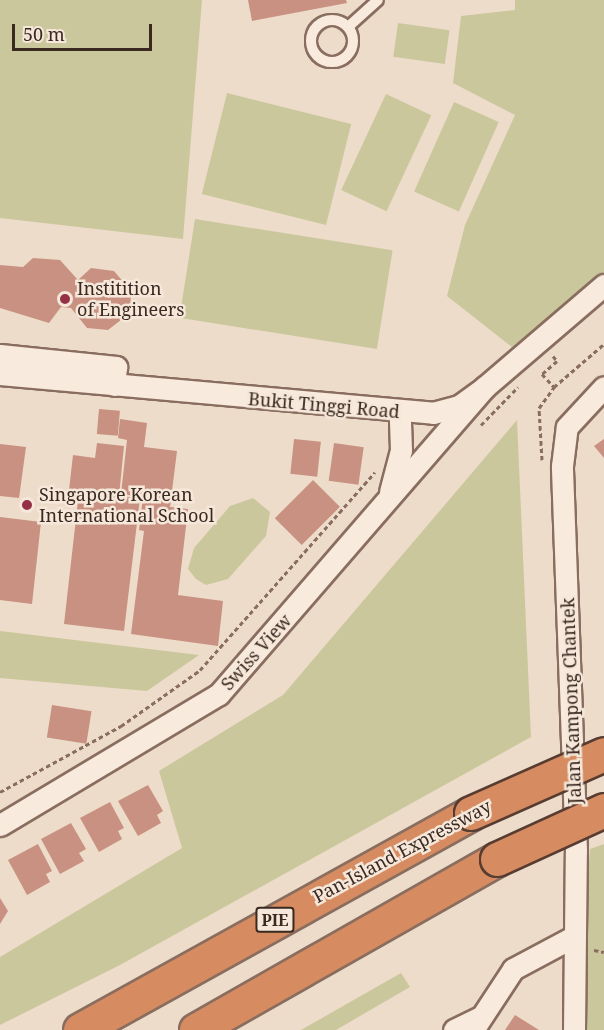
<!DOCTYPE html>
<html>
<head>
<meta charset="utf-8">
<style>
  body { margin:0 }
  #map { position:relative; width:604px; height:1030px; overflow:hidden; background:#eddcca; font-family:"Noto Serif",serif }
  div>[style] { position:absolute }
  .green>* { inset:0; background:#cbc79d; transform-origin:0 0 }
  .building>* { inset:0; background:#c99181; transform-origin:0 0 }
  .path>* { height:3px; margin-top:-1.5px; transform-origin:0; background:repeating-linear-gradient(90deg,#896d5f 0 4.5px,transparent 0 7.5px) }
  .roads { filter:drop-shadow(2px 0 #896d5f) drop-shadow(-2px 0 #896d5f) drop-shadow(0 2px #896d5f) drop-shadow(0 -2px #896d5f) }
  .lane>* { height:10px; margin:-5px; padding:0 5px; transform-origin:5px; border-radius:5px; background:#f8eadd }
  .lane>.ring { margin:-5px; padding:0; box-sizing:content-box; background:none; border:10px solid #f8eadd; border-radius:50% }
  .street>* { height:21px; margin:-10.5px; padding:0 10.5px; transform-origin:10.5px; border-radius:10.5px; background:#f8eadd }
  .highway>* { height:33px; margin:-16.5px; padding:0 16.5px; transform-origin:16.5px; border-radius:16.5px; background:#d68c60 }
  .bridges { filter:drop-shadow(2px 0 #573c32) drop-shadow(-2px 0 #573c32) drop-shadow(0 2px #573c32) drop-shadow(0 -2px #573c32) }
  .highway-bridge>* { height:33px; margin:-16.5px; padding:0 16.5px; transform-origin:16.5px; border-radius:16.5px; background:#d68c60 }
  .dots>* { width:16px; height:16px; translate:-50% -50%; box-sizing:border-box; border:3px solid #f5e7d9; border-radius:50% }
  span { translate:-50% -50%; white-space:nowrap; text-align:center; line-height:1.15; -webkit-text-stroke:5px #f5e7d9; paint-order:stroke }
  .shield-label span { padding:2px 4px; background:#f5e7d9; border:2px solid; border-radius:4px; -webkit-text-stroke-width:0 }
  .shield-label { font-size:16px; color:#3a2921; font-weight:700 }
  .poi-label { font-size:18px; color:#3a2921 }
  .left { translate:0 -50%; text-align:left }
  .street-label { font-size:18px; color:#3a2921 }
  .scale { position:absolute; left:12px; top:24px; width:140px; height:27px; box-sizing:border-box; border:3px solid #3a2921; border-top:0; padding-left:8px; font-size:18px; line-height:21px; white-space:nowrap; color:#3a2921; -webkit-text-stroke:4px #f5e7d9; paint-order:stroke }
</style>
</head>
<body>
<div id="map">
  <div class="green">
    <i style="clip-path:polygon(0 0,202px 0,183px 239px,0 218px)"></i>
    <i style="clip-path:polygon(515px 0,604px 0,604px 272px,512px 347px,447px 296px,465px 225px,515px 115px,453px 83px,461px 16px,515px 10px)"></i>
    <i style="left:398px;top:23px;width:52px;height:34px;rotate:8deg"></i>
    <i style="left:227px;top:93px;width:128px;height:104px;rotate:14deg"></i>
    <i style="left:386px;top:94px;width:50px;height:106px;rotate:25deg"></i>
    <i style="left:454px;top:102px;width:49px;height:98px;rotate:24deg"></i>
    <i style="left:195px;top:219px;width:200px;height:100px;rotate:9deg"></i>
    <i style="clip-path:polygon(517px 420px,531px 737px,120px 965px,0 1025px,0 957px,182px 848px,159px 771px,283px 695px)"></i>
    <i style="clip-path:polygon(253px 498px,270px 512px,266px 536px,228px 579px,206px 585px,196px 579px,188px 569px,194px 548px,230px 506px)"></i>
    <i style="clip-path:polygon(0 631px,199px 655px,147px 691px,0 678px)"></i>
    <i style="clip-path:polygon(604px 844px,604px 1030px,586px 1030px,583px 925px,590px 849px)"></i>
    <i style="clip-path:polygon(401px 973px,410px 987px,336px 1030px,301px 1030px)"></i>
  </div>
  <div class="building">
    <i style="clip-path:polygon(248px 0,346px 0,347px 3px,252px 21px)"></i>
    <i style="clip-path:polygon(33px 258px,60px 260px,78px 280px,91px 268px,114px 271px,131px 291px,130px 313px,108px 330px,87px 328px,71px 308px,61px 307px,49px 323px,0 308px,0 265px,23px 267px)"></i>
    <i style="left:99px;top:409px;width:21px;height:25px;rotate:5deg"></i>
    <i style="clip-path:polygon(120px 419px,147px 423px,144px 447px,177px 451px,170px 507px,188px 509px,178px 595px,223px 601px,218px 646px,131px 634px,144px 531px,139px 530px,143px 497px,121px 494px,127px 440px,118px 438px)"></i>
    <i style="left:294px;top:439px;width:27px;height:35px;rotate:6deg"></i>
    <i style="clip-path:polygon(604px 439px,604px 458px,594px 446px)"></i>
    <i style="clip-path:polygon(97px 443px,124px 446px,119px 496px,140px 498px,124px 631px,64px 624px,79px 492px,69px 490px,73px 455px,95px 458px)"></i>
    <i style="left:334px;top:443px;width:30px;height:38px;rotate:8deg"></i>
    <i style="clip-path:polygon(0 444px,26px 447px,19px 498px,0 496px)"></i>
    <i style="left:313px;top:480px;width:38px;height:54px;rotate:45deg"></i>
    <i style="clip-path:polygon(0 517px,41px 522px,32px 604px,0 600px)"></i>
    <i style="left:52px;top:705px;width:40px;height:33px;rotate:9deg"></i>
    <i style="clip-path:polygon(148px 785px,163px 811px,157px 815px,161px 823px,138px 836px,118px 801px)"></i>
    <i style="clip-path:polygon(110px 802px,124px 828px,118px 831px,122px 839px,99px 852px,80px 818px)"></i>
    <i style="clip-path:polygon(71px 823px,86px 849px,79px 853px,84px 861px,60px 874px,41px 839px)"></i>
    <i style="clip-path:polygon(38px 844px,52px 871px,46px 874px,50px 882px,27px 895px,8px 860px)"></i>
    <i style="clip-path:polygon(0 898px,8px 911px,0 924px)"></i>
    <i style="clip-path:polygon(515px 1015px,539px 1030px,505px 1030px)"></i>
  </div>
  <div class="path">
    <i style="left:553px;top:356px;width:6px;rotate:51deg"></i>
    <i style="left:557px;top:361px;width:20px;rotate:139deg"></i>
    <i style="left:542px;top:374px;width:18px;rotate:47deg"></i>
    <i style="left:481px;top:425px;width:53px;rotate:-45.8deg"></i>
    <i style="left:542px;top:460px;width:52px;rotate:-93.3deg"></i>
    <i style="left:539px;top:408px;width:26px;rotate:-54deg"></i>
    <i style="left:554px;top:387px;width:66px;rotate:-40.7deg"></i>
    <i style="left:0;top:792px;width:138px;rotate:-28.6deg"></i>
    <i style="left:121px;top:726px;width:97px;rotate:-35.3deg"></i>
    <i style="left:200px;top:670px;width:264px;rotate:-48.5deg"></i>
    <i style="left:594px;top:950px;width:10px;rotate:11deg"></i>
  </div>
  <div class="roads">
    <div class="lane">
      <i class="ring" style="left:311px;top:20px;width:32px;height:32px"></i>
      <i style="left:348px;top:27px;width:40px;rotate:-42deg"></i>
    </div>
    <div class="street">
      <i style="left:0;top:355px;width:117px;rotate:5.9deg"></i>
      <i style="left:116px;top:367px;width:18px;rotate:96deg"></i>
      <i style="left:0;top:374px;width:435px;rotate:5.1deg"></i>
      <i style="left:433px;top:413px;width:27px;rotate:-15deg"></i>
      <i style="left:459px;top:406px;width:32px;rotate:-36deg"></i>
      <i style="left:485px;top:387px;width:157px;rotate:-40.6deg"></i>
      <i style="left:390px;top:492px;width:43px;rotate:-75.3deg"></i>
      <i style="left:401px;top:450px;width:37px;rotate:-92deg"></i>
      <i style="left:0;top:825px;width:255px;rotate:-30.9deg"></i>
      <i style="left:219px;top:694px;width:406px;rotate:-49.1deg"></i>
      <i style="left:454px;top:1030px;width:28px;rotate:-26deg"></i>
      <i style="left:473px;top:1030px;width:73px;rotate:-56.7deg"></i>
      <i style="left:513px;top:969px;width:66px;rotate:-28.1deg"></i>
      <i style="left:574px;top:1030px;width:179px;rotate:-89.4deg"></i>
      <i style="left:576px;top:851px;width:385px;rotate:-92.1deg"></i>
      <i style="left:562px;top:466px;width:39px;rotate:-83deg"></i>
      <i style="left:567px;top:427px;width:54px;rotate:-47.2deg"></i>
    </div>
    <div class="highway">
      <i style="left:80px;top:1030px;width:447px;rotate:-29deg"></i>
      <i style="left:196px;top:1030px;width:346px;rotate:-29.6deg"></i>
    </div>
  </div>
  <div class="bridges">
    <div class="highway-bridge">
      <i style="left:471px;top:813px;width:145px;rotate:-23.9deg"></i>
      <i style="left:497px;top:859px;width:118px;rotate:-24.6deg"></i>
    </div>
  </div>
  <div class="dots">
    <i style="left:65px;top:299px;background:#953145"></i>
    <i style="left:27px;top:505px;background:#953145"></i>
  </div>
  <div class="shield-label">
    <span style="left:275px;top:920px">PIE</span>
  </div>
  <div class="poi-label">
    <span class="left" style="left:77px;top:299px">Institition<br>of Engineers</span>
    <span class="left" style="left:39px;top:505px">Singapore Korean<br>International School</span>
  </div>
  <div class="street-label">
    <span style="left:324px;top:405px;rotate:5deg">Bukit Tinggi Road</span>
    <span style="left:256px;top:652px;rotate:-48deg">Swiss View</span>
    <span style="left:571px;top:701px;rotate:-92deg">Jalan Kampong Chantek</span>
    <span style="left:402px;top:851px;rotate:-28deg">Pan-Island Expressway</span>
  </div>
  <div class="scale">50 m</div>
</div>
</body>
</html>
